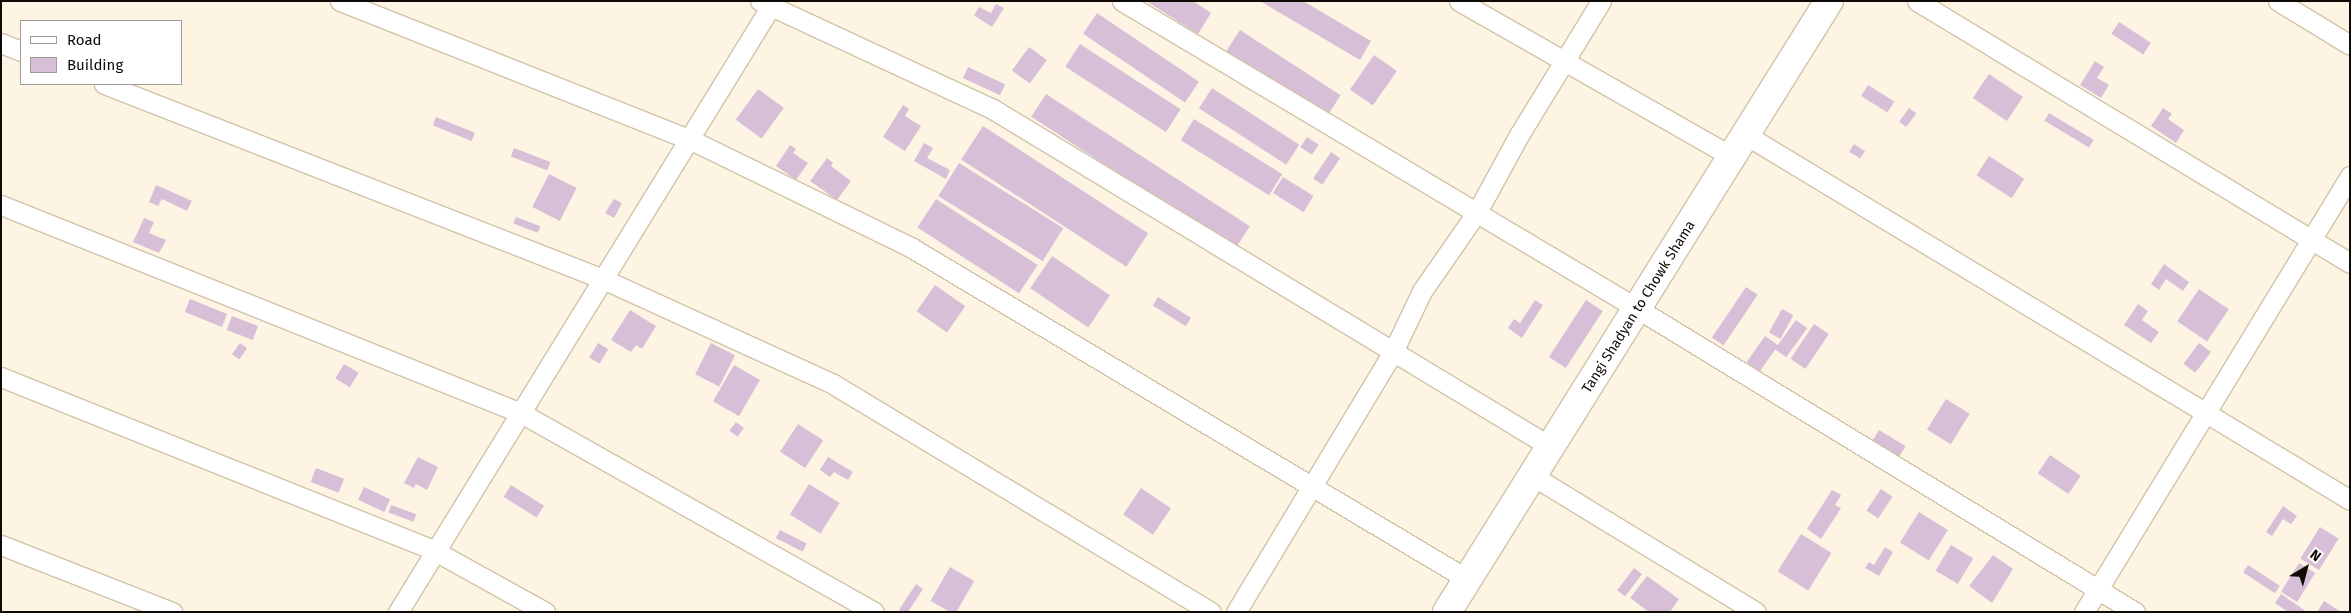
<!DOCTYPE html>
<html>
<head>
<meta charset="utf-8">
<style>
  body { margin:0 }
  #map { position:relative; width:2351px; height:613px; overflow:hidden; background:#fdf4e4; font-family:"Fira Sans",sans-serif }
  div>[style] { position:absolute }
  .building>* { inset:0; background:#d7c0d7; transform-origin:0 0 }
  .roads { filter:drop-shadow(1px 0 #d2c3a9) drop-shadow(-1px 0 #d2c3a9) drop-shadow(0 1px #d2c3a9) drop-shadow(0 -1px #d2c3a9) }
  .street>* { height:19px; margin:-9.5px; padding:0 9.5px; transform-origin:9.5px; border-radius:9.5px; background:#fff }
  .primary>* { height:28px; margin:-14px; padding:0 14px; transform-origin:14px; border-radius:14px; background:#fff }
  span { translate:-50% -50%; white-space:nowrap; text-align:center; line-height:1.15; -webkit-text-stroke:4.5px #fff; paint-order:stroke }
  .street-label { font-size:14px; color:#0f0a03 }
  .frame { position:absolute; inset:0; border:2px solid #0f0a03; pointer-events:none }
  .legend { position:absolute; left:20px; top:20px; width:162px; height:65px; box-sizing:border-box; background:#fff; border:1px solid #9f9d9a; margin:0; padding:6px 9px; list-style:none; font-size:15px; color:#0f0a03 }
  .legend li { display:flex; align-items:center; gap:10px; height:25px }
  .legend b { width:25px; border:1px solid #9f9d9a }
  .north { position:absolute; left:2281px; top:543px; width:50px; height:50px; -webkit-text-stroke:4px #fff; paint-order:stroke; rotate:37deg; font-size:14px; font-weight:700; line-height:20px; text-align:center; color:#0f0a03 }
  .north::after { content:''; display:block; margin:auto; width:18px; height:22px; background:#0f0a03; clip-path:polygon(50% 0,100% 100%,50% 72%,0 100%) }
</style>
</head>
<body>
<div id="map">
  <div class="building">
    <i style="clip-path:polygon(1146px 1px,1193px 1px,1211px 13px,1198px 34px)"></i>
    <i style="clip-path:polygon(1260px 1px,1303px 1px,1371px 41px,1360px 60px)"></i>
    <i style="clip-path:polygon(996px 4px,1004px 8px,992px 27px,974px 15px,979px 7px,991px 13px)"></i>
    <i style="left:1097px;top:13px;width:123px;height:25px;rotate:34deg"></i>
    <i style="left:2119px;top:22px;width:38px;height:14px;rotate:33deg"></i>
    <i style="left:1240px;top:30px;width:120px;height:25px;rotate:33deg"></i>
    <i style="left:1080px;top:44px;width:120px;height:27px;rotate:33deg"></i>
    <i style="left:1029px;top:47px;width:22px;height:29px;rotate:36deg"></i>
    <i style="left:1374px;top:55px;width:28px;height:42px;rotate:35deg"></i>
    <i style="clip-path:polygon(2095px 61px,2104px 67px,2097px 78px,2109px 85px,2101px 98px,2080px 85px)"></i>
    <i style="left:968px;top:67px;width:41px;height:12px;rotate:25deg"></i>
    <i style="left:1989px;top:74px;width:41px;height:29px;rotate:34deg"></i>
    <i style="left:1868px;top:85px;width:31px;height:13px;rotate:32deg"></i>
    <i style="left:1212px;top:88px;width:104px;height:24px;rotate:33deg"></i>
    <i style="left:758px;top:89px;width:32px;height:38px;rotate:36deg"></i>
    <i style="left:1046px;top:94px;width:243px;height:27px;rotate:33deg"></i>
    <i style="clip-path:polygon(903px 105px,909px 109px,905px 116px,921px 126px,905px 151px,883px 137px)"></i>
    <i style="left:1909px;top:108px;width:9px;height:17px;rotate:36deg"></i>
    <i style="clip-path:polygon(2163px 108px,2172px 114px,2168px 119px,2184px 130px,2176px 143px,2151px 126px)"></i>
    <i style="left:2049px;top:113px;width:52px;height:9px;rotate:31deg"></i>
    <i style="left:436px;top:117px;width:42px;height:9px;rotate:22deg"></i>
    <i style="left:1194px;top:119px;width:104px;height:25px;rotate:32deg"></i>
    <i style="left:983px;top:126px;width:197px;height:40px;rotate:33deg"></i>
    <i style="left:1307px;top:137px;width:14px;height:12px;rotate:34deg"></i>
    <i style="clip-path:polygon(924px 143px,933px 148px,927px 158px,950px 170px,946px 179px,914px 161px)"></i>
    <i style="left:1854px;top:144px;width:13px;height:9px;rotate:32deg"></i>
    <i style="clip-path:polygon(790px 145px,796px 149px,793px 153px,808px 163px,796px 180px,776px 166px)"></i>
    <i style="left:514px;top:148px;width:39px;height:9px;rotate:21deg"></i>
    <i style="left:1331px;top:152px;width:11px;height:32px;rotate:34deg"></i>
    <i style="left:1989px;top:156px;width:42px;height:23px;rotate:33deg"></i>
    <i style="clip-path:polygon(827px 158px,833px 163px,831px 166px,851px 181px,837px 200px,810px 181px)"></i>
    <i style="left:959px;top:163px;width:123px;height:39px;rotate:32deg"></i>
    <i style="left:549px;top:174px;width:31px;height:37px;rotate:27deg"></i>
    <i style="left:1283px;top:177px;width:36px;height:19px;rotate:32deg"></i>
    <i style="clip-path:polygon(156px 185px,192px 201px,187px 211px,162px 199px,158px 206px,149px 202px)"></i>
    <i style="clip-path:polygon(614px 199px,622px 203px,614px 218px,605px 213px)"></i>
    <i style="left:936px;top:199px;width:121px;height:34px;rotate:33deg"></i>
    <i style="left:516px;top:217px;width:26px;height:7px;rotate:21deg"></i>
    <i style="clip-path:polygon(144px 218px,154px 222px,149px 233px,166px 240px,159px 253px,133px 242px)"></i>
    <i style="left:1052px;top:256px;width:70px;height:39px;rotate:34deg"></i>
    <i style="clip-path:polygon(2164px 264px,2189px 282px,2183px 291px,2166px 279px,2159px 290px,2151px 284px)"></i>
    <i style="left:935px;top:285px;width:37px;height:32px;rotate:35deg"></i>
    <i style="left:1746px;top:287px;width:14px;height:61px;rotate:34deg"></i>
    <i style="left:2199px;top:289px;width:36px;height:39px;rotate:34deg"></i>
    <i style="left:1158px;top:297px;width:39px;height:10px;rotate:32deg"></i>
    <i style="left:190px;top:299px;width:40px;height:14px;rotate:22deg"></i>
    <i style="clip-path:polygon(1535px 300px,1543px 305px,1522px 338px,1508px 328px,1514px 319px,1520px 323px)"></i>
    <i style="left:1586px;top:300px;width:20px;height:68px;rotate:33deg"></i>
    <i style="clip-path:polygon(2138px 304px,2148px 311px,2142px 320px,2159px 332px,2151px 343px,2124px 325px)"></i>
    <i style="left:1782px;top:309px;width:13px;height:27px;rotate:29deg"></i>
    <i style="clip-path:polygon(630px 310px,656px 326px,642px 349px,636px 345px,631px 352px,611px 340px)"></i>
    <i style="left:232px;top:316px;width:28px;height:15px;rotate:21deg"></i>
    <i style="left:1796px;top:320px;width:14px;height:36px;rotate:36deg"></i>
    <i style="left:1814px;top:324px;width:18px;height:42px;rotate:34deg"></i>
    <i style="left:1765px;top:336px;width:16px;height:32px;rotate:35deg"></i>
    <i style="left:240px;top:343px;width:9px;height:14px;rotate:36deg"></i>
    <i style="left:598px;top:343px;width:12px;height:17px;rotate:31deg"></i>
    <i style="left:711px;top:343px;width:27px;height:35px;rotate:27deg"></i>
    <i style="left:2199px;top:343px;width:15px;height:26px;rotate:37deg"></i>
    <i style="left:344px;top:364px;width:17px;height:17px;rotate:31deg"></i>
    <i style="left:734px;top:365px;width:30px;height:42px;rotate:30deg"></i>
    <i style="left:1946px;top:399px;width:28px;height:36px;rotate:32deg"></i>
    <i style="left:736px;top:422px;width:10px;height:11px;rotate:37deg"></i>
    <i style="left:798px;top:424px;width:30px;height:33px;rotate:33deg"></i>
    <i style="left:1879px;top:430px;width:31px;height:12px;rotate:31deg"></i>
    <i style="left:2050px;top:455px;width:37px;height:22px;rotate:34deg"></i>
    <i style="clip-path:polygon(418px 457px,438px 467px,427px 490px,416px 484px,414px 488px,404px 483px)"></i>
    <i style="clip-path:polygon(828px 457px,853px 472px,848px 480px,834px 472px,830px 477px,820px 470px)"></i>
    <i style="left:316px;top:468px;width:30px;height:15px;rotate:21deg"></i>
    <i style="left:809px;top:484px;width:36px;height:36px;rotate:32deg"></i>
    <i style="left:511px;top:485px;width:39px;height:14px;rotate:32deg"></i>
    <i style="left:364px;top:487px;width:29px;height:14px;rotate:25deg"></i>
    <i style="left:1141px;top:488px;width:36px;height:32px;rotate:34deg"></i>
    <i style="left:1881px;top:489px;width:14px;height:26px;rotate:34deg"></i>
    <i style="clip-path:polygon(1832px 490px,1841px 495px,1835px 505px,1841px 508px,1821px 539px,1807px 529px)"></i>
    <i style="left:391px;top:505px;width:27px;height:8px;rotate:20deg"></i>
    <i style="clip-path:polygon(2283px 506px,2297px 516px,2291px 524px,2283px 519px,2272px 536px,2266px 532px)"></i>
    <i style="left:1919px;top:512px;width:34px;height:36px;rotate:32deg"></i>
    <i style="left:2320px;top:527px;width:22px;height:37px;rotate:32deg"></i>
    <i style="left:780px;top:530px;width:30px;height:9px;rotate:27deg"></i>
    <i style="left:1801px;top:534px;width:36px;height:44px;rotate:32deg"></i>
    <i style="left:1951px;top:545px;width:26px;height:30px;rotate:31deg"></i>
    <i style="clip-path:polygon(1885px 547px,1893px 552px,1879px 576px,1865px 568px,1869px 562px,1874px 565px)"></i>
    <i style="clip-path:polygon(1993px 555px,2013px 569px,1992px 603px,1969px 586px)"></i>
    <i style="left:2299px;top:563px;width:19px;height:34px;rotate:32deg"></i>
    <i style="left:2248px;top:565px;width:38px;height:9px;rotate:33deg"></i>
    <i style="left:950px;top:567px;width:28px;height:39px;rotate:30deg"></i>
    <i style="left:1634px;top:568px;width:10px;height:28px;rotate:37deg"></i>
    <i style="clip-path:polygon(1647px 576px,1679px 599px,1670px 612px,1649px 612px,1630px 598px)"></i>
    <i style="clip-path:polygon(916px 584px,923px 589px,908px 612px,902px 612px,899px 610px)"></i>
    <i style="clip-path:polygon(2281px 594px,2307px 612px,2288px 612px,2275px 603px)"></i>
    <i style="clip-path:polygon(2324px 601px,2341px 612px,2317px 612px)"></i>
  </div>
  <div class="roads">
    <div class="street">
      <i style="left:340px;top:1px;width:375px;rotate:21.6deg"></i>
      <i style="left:689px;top:139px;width:248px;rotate:26deg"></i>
      <i style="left:912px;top:248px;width:646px;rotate:30.81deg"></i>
      <i style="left:760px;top:1px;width:255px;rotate:24.9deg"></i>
      <i style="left:991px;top:108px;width:655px;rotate:31.19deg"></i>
      <i style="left:1122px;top:1px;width:601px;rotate:30.83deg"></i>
      <i style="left:1638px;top:309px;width:582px;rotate:31.37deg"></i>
      <i style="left:1459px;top:1px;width:314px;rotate:29.7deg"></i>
      <i style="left:1917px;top:1px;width:506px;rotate:31.18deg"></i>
      <i style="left:2278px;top:1px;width:84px;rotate:31.4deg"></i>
      <i style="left:1px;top:43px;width:22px;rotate:22deg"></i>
      <i style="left:104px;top:84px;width:536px;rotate:21.34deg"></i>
      <i style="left:603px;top:279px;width:253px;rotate:24.5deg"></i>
      <i style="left:833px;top:384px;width:441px;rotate:31.1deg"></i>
      <i style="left:1746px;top:135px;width:706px;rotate:31.14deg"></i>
      <i style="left:1px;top:205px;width:560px;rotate:21.8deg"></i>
      <i style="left:521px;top:413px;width:405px;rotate:29.4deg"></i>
      <i style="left:1px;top:377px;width:468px;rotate:21.8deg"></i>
      <i style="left:435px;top:551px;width:126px;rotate:29deg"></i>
      <i style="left:1533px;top:476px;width:261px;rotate:31.4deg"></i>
      <i style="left:1px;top:545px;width:184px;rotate:21.4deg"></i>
      <i style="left:398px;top:612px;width:717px;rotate:-58.39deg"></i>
      <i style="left:1236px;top:612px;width:304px;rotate:-58.9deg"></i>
      <i style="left:1393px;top:352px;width:68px;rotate:-64.6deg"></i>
      <i style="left:1422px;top:291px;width:96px;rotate:-55.2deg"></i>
      <i style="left:1477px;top:212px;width:88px;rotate:-61.4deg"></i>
      <i style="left:1519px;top:135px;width:157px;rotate:-58.5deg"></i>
      <i style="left:2084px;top:612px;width:511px;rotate:-58.61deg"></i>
    </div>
    <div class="primary">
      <i style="left:1447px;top:612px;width:721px;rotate:-57.99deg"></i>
    </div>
  </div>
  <div class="street-label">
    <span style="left:1639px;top:307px;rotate:-58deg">Tangi Shadyan to Chowk Shama</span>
  </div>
  <div class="frame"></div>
  <ul class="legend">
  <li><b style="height:6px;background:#fff"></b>Road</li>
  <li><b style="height:14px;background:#d7c0d7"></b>Building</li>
  </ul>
  <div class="north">N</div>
</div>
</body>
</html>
